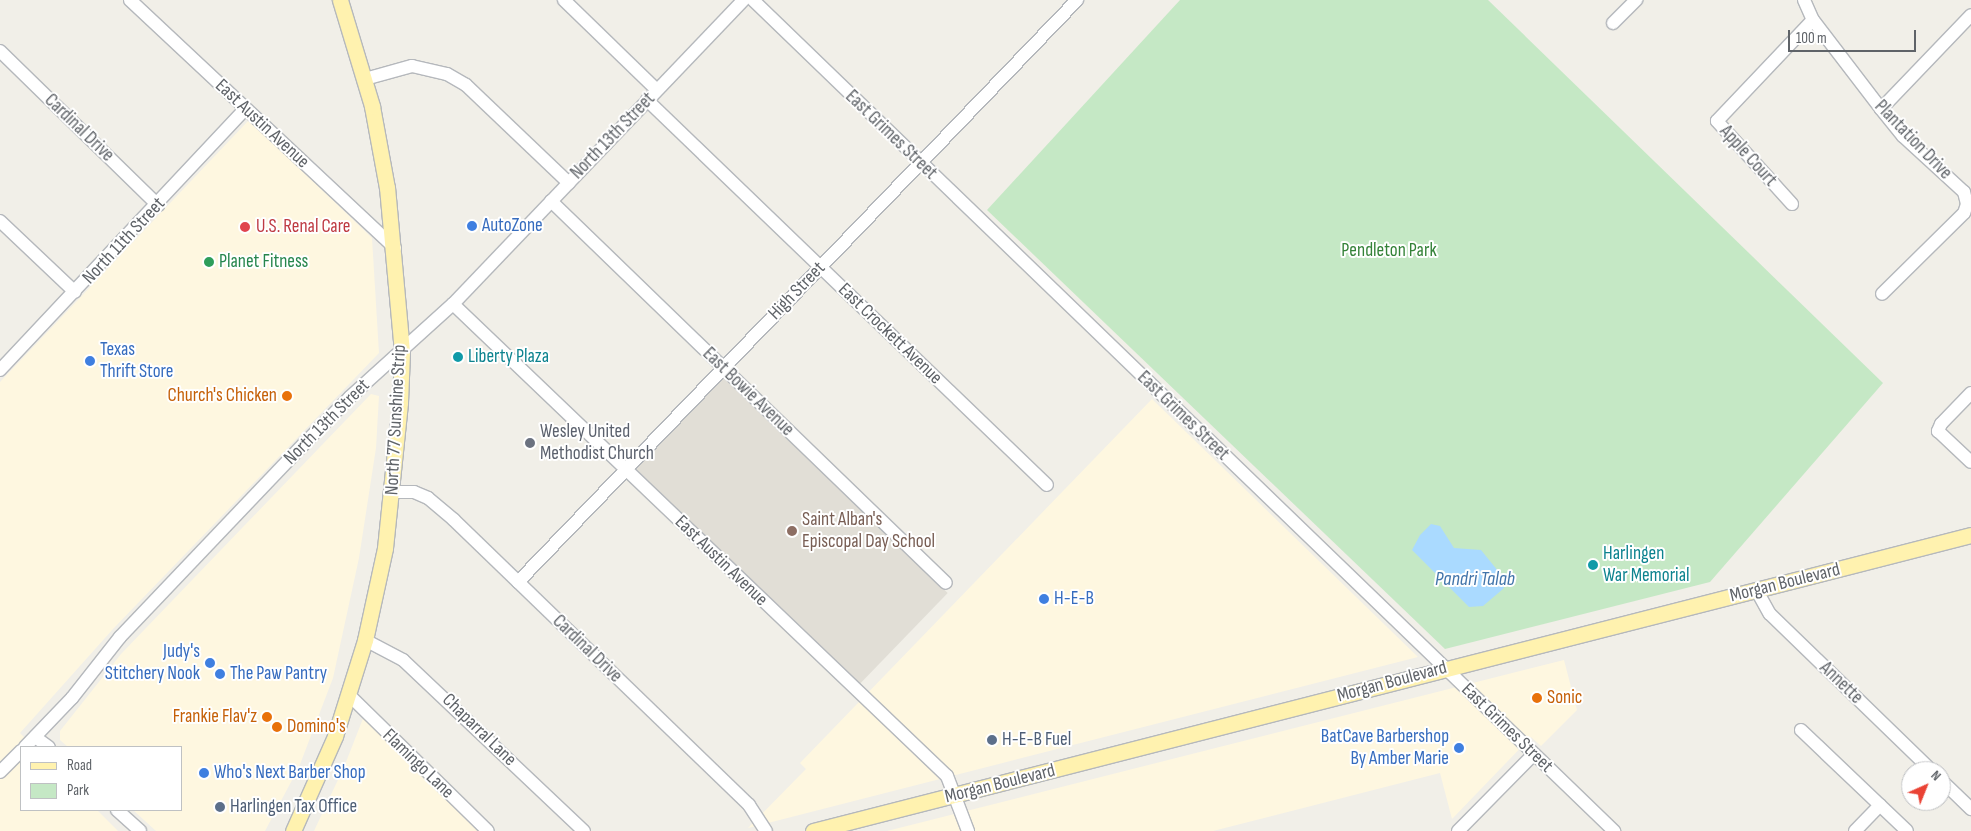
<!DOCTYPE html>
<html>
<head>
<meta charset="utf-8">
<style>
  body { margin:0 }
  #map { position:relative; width:1971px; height:831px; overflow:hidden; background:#f1efe8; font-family:"Sofia Sans Condensed",sans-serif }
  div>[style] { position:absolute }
  .commercial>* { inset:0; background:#fef7e0 }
  .education>* { inset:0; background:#e1ded6; transform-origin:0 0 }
  .green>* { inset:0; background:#c5e8c5 }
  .water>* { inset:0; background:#aadaff }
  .roads { filter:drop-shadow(1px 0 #b5b8bc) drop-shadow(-1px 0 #b5b8bc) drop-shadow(0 1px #b5b8bc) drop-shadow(0 -1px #b5b8bc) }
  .minor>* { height:12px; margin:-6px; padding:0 6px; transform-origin:6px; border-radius:6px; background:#fff }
  .major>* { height:15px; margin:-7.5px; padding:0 7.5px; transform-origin:7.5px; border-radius:7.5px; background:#fff2af }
  .dots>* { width:14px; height:14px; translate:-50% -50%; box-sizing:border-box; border:2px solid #fff; border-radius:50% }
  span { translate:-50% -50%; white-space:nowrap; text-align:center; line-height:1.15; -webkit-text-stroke:4px #fff; paint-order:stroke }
  .street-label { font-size:19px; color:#5f6368 }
  .shop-label { font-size:19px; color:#366cbe }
  .left { translate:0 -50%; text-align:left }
  .right { translate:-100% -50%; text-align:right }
  .health-label { font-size:19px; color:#be3a42 }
  .park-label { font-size:19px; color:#348238 }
  .leisure-label { font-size:19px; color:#27864d }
  .culture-label { font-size:19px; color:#0d838f }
  .food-label { font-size:19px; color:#c56008 }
  .worship-label { font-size:19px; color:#5b616d }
  .education-label { font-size:19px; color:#785e54 }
  .service-label { font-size:19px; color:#4e5e75 }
  .water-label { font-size:20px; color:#4174aa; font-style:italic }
  .legend { position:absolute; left:20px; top:746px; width:162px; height:65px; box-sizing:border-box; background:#fff; border:1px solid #bfc1c3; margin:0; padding:6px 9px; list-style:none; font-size:15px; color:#5f6368 }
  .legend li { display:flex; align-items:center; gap:10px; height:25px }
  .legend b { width:25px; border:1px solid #bfc1c3 }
  .north { position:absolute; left:1901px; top:761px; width:50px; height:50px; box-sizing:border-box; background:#fff; border:1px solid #bfc1c3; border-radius:50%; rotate:44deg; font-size:14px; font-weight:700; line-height:20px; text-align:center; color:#5f6368 }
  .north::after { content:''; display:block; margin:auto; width:18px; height:22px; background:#ea4335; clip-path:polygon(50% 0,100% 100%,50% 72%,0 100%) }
  .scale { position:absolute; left:1788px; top:30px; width:128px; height:22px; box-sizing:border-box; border:2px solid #5f6368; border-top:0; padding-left:6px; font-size:15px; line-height:18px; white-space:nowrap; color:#5f6368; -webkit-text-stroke:4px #fff; paint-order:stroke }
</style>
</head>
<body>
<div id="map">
  <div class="commercial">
    <i style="clip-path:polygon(249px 120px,372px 238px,379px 353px,113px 629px,20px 733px,34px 747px,21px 747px,21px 810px,97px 810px,118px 831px,0 831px,0 382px)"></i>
    <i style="clip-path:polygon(371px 394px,379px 396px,376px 448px,359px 558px,333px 678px,299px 767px,265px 831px,156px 831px,133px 810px,181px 810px,181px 747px,68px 747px,60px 740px,60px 731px,121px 654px)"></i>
    <i style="clip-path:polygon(1152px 399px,1418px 657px,748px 828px,806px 769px,800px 763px)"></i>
    <i style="clip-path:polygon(1564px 660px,1577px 710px,1541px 746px,1531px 737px,1452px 819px,1440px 773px,1213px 831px,887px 831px)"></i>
    <i style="clip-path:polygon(364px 716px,483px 831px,314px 831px,344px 767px)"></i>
  </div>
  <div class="education">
    <i style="left:724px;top:377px;width:311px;height:128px;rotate:44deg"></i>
  </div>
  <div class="green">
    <i style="clip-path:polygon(1180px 0,1488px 0,1883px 383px,1710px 582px,1445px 649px,987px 210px)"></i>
  </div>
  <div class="water">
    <i style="clip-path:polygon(1431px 524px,1440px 526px,1454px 548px,1481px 550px,1507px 582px,1503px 589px,1483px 606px,1469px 607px,1412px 550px,1420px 535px)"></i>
  </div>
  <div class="roads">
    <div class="minor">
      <i style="left:130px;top:0;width:363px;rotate:43.1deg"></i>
      <i style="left:564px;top:0;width:129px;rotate:44.1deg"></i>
      <i style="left:753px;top:0;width:1197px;rotate:43.98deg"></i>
      <i style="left:1804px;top:0;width:22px;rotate:66deg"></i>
      <i style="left:1813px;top:20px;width:112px;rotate:52.6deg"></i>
      <i style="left:1881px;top:109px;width:35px;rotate:51deg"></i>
      <i style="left:1903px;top:136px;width:83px;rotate:42.6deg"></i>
      <i style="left:1964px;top:192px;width:12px;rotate:76deg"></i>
      <i style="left:1967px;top:204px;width:9px;rotate:108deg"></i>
      <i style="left:1964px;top:213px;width:115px;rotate:135.4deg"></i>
      <i style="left:1613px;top:23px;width:33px;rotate:-45deg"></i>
      <i style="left:0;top:51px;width:221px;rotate:44.3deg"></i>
      <i style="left:365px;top:79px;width:49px;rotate:-15.5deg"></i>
      <i style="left:412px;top:66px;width:36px;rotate:13deg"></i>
      <i style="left:447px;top:74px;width:22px;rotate:30deg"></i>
      <i style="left:466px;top:85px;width:142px;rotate:43.6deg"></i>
      <i style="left:647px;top:100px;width:555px;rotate:43.91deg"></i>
      <i style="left:1881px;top:109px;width:130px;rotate:-46.2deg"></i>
      <i style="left:551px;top:201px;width:549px;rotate:44.04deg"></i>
      <i style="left:1792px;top:204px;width:112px;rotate:-132.1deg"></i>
      <i style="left:1717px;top:121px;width:139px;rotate:-46.5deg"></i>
      <i style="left:0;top:221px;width:103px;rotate:43.4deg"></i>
      <i style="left:453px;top:304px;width:683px;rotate:43.7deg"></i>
      <i style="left:947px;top:776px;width:59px;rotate:69.1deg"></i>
      <i style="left:0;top:370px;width:358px;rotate:-46.8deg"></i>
      <i style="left:1971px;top:393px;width:43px;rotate:134.1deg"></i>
      <i style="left:1941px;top:424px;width:8px;rotate:113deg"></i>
      <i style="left:1938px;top:431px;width:45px;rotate:43.2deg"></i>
      <i style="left:393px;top:492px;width:21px"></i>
      <i style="left:414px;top:492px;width:15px;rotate:23deg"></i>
      <i style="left:428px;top:498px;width:34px;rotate:40deg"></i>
      <i style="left:454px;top:520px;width:410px;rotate:44deg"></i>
      <i style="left:749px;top:805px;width:31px;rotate:57deg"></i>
      <i style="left:518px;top:582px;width:807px;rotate:-46.15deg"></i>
      <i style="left:1757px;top:591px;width:26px;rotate:61deg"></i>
      <i style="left:1770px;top:614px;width:226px;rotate:44.1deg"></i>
      <i style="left:365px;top:640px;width:43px;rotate:27.8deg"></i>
      <i style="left:403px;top:660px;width:249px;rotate:43.4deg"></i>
      <i style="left:349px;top:695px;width:194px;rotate:44.4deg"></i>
      <i style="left:1801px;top:730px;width:146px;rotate:43.6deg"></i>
      <i style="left:35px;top:737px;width:17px;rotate:36deg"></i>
      <i style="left:25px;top:747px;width:68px;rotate:-46.2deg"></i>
      <i style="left:72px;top:698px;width:78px;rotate:-51.8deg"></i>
      <i style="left:120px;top:637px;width:265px;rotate:-46.4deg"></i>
      <i style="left:303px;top:445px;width:67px;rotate:-45.6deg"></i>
      <i style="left:350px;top:397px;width:139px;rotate:-42.1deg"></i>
      <i style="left:453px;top:304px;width:421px;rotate:-46.3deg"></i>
      <i style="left:0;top:772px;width:30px;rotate:-45deg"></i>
      <i style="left:1941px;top:780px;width:42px;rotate:44deg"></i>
      <i style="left:117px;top:810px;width:31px;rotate:42deg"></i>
      <i style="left:1458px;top:831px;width:108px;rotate:-45.4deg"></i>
      <i style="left:1855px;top:831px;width:36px;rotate:-46deg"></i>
    </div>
    <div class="major">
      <i style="left:293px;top:831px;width:104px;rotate:-66.1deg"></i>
      <i style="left:335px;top:736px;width:101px;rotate:-72.6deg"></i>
      <i style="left:365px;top:640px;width:94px;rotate:-77.7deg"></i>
      <i style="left:385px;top:548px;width:147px;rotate:-84.1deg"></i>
      <i style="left:400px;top:402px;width:50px;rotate:-87.7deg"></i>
      <i style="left:402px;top:352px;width:165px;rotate:-95.2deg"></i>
      <i style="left:387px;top:188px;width:83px;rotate:-100.4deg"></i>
      <i style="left:372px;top:106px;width:111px;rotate:-106.8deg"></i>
      <i style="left:813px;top:831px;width:1195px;rotate:-14.34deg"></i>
    </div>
  </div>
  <div class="dots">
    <i style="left:472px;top:226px;background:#3f7fe0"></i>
    <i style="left:245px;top:227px;background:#e0444e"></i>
    <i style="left:209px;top:262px;background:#2e9e5b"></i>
    <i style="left:458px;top:357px;background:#0f9aa8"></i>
    <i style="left:90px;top:361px;background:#3f7fe0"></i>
    <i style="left:287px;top:396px;background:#e8710a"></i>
    <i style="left:530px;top:443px;background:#6b7280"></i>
    <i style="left:792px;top:531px;background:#8d6e63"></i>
    <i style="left:1593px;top:565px;background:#0f9aa8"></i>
    <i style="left:1044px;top:599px;background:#3f7fe0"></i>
    <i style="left:210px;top:663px;background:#3f7fe0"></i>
    <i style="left:220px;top:674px;background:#3f7fe0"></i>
    <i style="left:1537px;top:698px;background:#e8710a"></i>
    <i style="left:267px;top:717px;background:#e8710a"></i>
    <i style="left:277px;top:727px;background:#e8710a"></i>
    <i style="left:992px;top:740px;background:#5c6f8a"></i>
    <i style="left:1459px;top:748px;background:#3f7fe0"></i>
    <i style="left:204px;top:773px;background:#3f7fe0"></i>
    <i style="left:220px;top:807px;background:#5c6f8a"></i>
  </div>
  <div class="street-label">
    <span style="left:262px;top:124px;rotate:43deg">East Austin Avenue</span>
    <span style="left:79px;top:128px;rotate:44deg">Cardinal Drive</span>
    <span style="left:891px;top:135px;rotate:44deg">East Grimes Street</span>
    <span style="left:613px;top:136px;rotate:-46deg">North 13th Street</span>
    <span style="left:1913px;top:140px;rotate:46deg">Plantation Drive</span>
    <span style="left:1748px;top:156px;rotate:48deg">Apple Court</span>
    <span style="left:124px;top:241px;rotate:-47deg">North 11th Street</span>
    <span style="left:797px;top:291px;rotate:-46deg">High Street</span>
    <span style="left:890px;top:334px;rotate:44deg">East Crockett Avenue</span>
    <span style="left:748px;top:392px;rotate:44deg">East Bowie Avenue</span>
    <span style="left:1183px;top:416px;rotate:44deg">East Grimes Street</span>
    <span style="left:396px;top:420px;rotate:-87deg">North 77 Sunshine Strip</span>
    <span style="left:327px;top:422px;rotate:-45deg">North 13th Street</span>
    <span style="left:721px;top:561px;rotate:44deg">East Austin Avenue</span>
    <span style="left:1785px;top:583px;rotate:-14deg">Morgan Boulevard</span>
    <span style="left:587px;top:649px;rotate:44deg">Cardinal Drive</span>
    <span style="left:1392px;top:682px;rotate:-15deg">Morgan Boulevard</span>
    <span style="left:1841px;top:683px;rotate:44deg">Annette</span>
    <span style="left:1507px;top:728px;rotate:44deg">East Grimes Street</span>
    <span style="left:479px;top:730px;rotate:44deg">Chaparral Lane</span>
    <span style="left:418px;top:764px;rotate:44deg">Flamingo Lane</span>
    <span style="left:1000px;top:784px;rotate:-14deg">Morgan Boulevard</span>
  </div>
  <div class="shop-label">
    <span class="left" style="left:482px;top:226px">AutoZone</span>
    <span class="left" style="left:100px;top:361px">Texas<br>Thrift Store</span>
    <span class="left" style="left:1054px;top:599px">H-E-B</span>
    <span class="right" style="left:200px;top:663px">Judy's<br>Stitchery Nook</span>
    <span class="left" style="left:230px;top:674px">The Paw Pantry</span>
    <span class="right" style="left:1449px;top:748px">BatCave Barbershop<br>By Amber Marie</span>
    <span class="left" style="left:214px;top:773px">Who's Next Barber Shop</span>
  </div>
  <div class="health-label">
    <span class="left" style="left:256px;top:227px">U.S. Renal Care</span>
  </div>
  <div class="park-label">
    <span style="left:1389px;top:251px">Pendleton Park</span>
  </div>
  <div class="leisure-label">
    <span class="left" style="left:219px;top:262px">Planet Fitness</span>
  </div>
  <div class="culture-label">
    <span class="left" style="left:468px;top:357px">Liberty Plaza</span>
    <span class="left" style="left:1603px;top:565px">Harlingen<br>War Memorial</span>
  </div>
  <div class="food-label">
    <span class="right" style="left:277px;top:396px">Church's Chicken</span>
    <span class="left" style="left:1547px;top:698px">Sonic</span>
    <span class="right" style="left:257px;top:717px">Frankie Flav'z</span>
    <span class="left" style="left:287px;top:727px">Domino's</span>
  </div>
  <div class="worship-label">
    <span class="left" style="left:540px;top:443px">Wesley United<br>Methodist Church</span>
  </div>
  <div class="education-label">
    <span class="left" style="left:802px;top:531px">Saint Alban's<br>Episcopal Day School</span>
  </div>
  <div class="service-label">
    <span class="left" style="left:1002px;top:740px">H-E-B Fuel</span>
    <span class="left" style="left:230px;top:807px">Harlingen Tax Office</span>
  </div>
  <div class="water-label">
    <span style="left:1475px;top:579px">Pandri Talab</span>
  </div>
  <ul class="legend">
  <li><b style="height:6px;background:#fff2af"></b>Road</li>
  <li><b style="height:14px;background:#c5e8c5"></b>Park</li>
  </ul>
  <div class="north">N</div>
  <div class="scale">100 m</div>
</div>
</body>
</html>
